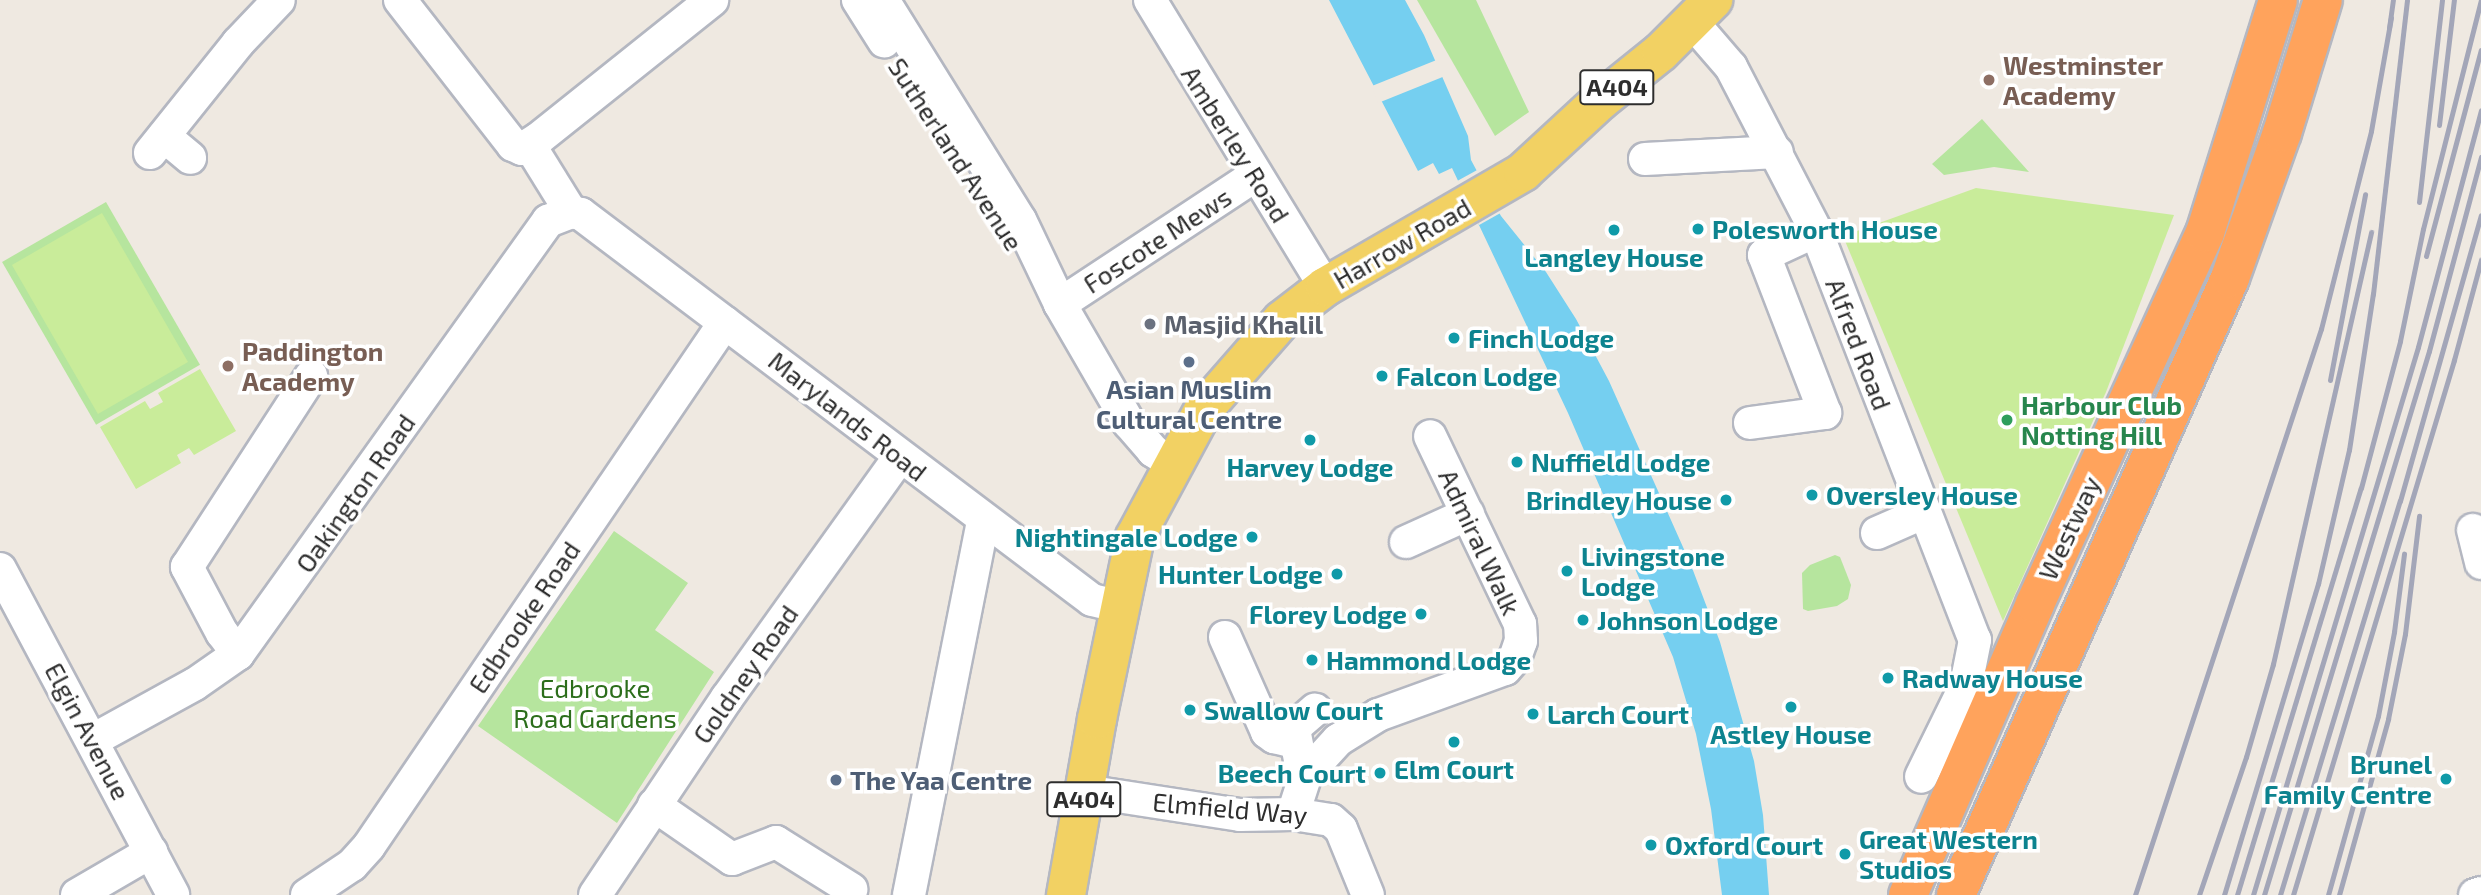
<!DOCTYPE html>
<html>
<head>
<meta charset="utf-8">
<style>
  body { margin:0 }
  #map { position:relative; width:2481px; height:895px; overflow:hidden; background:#efe9e1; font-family:"Exo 2",sans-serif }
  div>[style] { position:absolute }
  .green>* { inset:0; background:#b6e59e; transform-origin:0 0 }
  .pitch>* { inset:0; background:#c9ec9a; transform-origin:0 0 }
  .water>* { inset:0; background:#75cff0 }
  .pier>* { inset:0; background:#efe9e1; transform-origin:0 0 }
  .roads { filter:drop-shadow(2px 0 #b4b7c1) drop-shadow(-2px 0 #b4b7c1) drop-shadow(0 2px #b4b7c1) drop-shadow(0 -2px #b4b7c1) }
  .minor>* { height:32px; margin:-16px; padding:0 16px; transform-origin:16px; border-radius:16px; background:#fff }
  .major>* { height:38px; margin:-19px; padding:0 19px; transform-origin:19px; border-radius:19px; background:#f2d163 }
  .highway>* { height:38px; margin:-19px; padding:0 19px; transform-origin:19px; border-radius:19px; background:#ffa35c }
  .rail>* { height:5px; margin:-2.5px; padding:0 2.5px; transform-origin:2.5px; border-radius:2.5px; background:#a3a6b8 }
  .dots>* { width:19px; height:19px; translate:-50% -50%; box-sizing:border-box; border:4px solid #fff; border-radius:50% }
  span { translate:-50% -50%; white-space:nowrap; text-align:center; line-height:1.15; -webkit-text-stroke:7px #fff; paint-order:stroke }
  .shield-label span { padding:2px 5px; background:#fff; border:2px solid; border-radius:5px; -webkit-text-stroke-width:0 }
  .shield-label { font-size:24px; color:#2e2e2e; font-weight:700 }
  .education-label { font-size:26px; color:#785e54; font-weight:700 }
  .left { translate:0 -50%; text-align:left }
  .street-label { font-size:26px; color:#2e2e2e }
  .culture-label { font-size:26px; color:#0d838f; font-weight:700 }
  .right { translate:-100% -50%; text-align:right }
  .worship-label { font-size:26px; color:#5b616d; font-weight:700 }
  .service-label { font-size:26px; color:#4e5e75; font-weight:700 }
  .leisure-label { font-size:26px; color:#27864d; font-weight:700 }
  .park-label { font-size:26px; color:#2c6e1b }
</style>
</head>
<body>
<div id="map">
  <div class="green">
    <i style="clip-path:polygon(1417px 0,1476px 0,1529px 112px,1495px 136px)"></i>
    <i style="clip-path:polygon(1982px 119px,2029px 172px,1994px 167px,1944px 175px,1932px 164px)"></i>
    <i style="left:106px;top:202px;width:188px;height:120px;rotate:60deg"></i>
    <i style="clip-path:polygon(614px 531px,688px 583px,655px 630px,714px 672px,617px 823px,478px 726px)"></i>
    <i style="clip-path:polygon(1835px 555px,1840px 557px,1851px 585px,1848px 599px,1837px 606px,1808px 611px,1803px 609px,1802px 573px,1810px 565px)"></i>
  </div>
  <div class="pitch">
    <i style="clip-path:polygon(1976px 188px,2174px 215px,2106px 392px,2003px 621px,1843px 236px)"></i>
    <i style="left:102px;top:213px;width:172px;height:104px;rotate:60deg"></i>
    <i style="clip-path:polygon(200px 369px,236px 431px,194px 455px,189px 448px,177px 455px,181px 463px,136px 489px,100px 427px,145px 401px,150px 409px,163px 402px,158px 393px)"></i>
  </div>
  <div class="water">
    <i style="clip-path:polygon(1329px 0,1405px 0,1424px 35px,1468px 136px,1471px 160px,1501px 216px,1546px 272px,1576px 319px,1609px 381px,1691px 565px,1720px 642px,1754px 761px,1763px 815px,1769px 895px,1722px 895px,1711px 809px,1696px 734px,1673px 657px,1568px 413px,1452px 168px,1439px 174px,1433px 163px,1418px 171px)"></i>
  </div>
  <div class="pier">
    <i style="left:1439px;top:59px;width:18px;height:73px;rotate:68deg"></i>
    <i style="left:1479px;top:169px;width:49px;height:27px;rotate:61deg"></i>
  </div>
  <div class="roads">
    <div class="minor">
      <i style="left:400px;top:0;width:184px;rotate:52.1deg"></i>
      <i style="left:513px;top:145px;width:10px;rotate:24deg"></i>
      <i style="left:522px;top:149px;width:19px;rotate:-32deg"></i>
      <i style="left:538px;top:139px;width:223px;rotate:-38.6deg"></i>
      <i style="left:858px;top:0;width:49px;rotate:57.6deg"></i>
      <i style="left:883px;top:0;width:259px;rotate:58.1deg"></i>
      <i style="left:1020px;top:220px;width:93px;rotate:64.5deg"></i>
      <i style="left:1060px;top:304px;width:138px;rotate:59.9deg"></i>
      <i style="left:1129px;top:423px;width:37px;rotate:49deg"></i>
      <i style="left:1153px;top:451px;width:22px;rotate:32deg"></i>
      <i style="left:1150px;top:0;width:336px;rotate:58.6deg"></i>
      <i style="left:1693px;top:23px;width:58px;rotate:49.2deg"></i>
      <i style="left:1731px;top:67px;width:185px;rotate:62.6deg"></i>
      <i style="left:1816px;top:231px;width:439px;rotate:68.8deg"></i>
      <i style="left:1975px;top:640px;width:46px;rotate:101.3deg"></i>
      <i style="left:1966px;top:685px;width:102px;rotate:116.1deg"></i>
      <i style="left:164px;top:136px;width:34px;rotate:40deg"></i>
      <i style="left:530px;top:146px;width:78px;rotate:58.2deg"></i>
      <i style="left:150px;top:153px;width:141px;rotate:-51.3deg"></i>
      <i style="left:238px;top:43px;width:59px;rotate:-46.4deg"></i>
      <i style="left:1645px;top:159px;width:132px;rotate:-3deg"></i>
      <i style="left:1060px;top:304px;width:232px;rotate:-33.4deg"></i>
      <i style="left:1750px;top:423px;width:76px;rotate:-7.6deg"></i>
      <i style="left:1825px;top:413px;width:169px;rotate:-111.1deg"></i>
      <i style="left:1764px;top:255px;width:57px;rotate:-24.8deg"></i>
      <i style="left:2473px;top:530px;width:34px;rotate:76deg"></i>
      <i style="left:1877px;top:533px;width:52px;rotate:-23.6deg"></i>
      <i style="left:1406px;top:542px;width:68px;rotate:-24.3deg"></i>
      <i style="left:0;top:569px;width:369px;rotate:62deg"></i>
      <i style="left:1225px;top:637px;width:104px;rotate:66.1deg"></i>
      <i style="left:1267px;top:732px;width:9px;rotate:36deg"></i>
      <i style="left:1274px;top:737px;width:21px;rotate:14deg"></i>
      <i style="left:238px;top:654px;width:26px;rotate:-127deg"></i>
      <i style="left:222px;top:633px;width:75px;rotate:-117.9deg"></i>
      <i style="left:187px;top:567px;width:228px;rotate:-57deg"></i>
      <i style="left:93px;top:740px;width:116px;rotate:-28.8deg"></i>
      <i style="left:195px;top:684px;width:52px;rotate:-34.9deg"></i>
      <i style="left:238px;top:654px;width:533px;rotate:-54.4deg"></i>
      <i style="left:548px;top:221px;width:25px;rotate:-21deg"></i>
      <i style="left:571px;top:212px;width:10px;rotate:11deg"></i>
      <i style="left:581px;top:214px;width:640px;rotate:37.07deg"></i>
      <i style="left:1092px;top:600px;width:28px;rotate:13deg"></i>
      <i style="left:1300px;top:760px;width:33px;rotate:-101deg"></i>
      <i style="left:1294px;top:728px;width:28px;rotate:-41deg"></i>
      <i style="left:1085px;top:791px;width:157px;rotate:8.8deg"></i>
      <i style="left:1240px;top:815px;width:53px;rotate:-1.1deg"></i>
      <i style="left:1293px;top:814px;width:38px;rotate:9deg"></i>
      <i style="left:1331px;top:820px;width:13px;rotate:42deg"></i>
      <i style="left:1341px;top:829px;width:71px;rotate:67.8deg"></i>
      <i style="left:654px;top:805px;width:95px;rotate:34.7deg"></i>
      <i style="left:732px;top:859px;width:47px;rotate:-21.1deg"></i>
      <i style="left:776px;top:842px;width:89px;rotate:32.1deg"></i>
      <i style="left:1293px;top:814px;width:40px;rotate:-72deg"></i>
      <i style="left:1305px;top:776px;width:49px;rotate:-47.5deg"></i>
      <i style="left:1338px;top:740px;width:47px;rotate:-32deg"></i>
      <i style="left:1378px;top:715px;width:135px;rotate:-19.9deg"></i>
      <i style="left:1505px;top:669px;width:15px;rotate:-48deg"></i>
      <i style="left:1515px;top:658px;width:18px;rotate:-71deg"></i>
      <i style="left:1521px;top:641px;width:17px;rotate:-93deg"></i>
      <i style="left:1520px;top:624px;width:208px;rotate:-115.6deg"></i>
      <i style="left:77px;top:895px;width:86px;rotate:-30.2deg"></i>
      <i style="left:307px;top:895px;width:54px;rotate:-33.7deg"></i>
      <i style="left:352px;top:865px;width:25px;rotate:-48deg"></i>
      <i style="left:369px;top:846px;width:633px;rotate:-55.81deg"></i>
      <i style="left:595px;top:895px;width:237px;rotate:-56.2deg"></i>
      <i style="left:727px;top:698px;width:297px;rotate:-54.4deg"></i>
      <i style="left:909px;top:895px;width:382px;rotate:-78.8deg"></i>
      <i style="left:2475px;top:895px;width:6px;rotate:-18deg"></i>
    </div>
    <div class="major">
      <i style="left:1066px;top:895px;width:179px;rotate:-80deg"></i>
      <i style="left:1097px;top:719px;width:186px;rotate:-78.2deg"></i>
      <i style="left:1135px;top:537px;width:145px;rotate:-61.7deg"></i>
      <i style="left:1204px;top:409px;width:118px;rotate:-48.8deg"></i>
      <i style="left:1282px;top:320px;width:54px;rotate:-37.5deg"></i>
      <i style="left:1325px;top:287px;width:229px;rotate:-30.1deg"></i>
      <i style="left:1523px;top:172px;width:105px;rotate:-42.7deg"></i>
      <i style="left:1600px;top:101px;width:78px;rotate:-38.8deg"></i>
      <i style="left:1661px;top:52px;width:74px;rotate:-45deg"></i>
    </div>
    <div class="highway">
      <i style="left:1908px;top:895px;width:318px;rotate:-66.4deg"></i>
      <i style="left:2035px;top:604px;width:408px;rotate:-65.4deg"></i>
      <i style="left:2205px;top:233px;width:244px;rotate:-72.6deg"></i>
      <i style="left:1956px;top:895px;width:675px;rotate:-66.05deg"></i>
      <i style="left:2230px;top:278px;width:154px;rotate:-70.3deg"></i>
      <i style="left:2282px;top:133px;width:139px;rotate:-72.9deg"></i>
    </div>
  </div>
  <div class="rail">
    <i style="left:2389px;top:28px;width:28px;rotate:-82deg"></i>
    <i style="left:2439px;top:125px;width:126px;rotate:-83.2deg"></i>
    <i style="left:2419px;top:202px;width:203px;rotate:-83.5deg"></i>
    <i style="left:2426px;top:256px;width:213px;rotate:-75.1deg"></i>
    <i style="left:2330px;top:380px;width:189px;rotate:-79.3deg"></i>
    <i style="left:2135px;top:895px;width:596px;rotate:-71.81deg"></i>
    <i style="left:2321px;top:329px;width:204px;rotate:-75.8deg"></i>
    <i style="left:2371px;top:131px;width:115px;rotate:-80deg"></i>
    <i style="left:2199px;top:895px;width:146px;rotate:-71.2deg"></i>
    <i style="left:2246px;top:757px;width:97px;rotate:-73.8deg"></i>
    <i style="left:2273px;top:664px;width:443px;rotate:-77.2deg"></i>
    <i style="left:2224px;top:895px;width:325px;rotate:-73.2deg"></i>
    <i style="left:2318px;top:584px;width:138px;rotate:-77deg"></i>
    <i style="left:2349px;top:450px;width:158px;rotate:-81.3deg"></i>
    <i style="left:2373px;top:294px;width:296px;rotate:-83.4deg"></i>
    <i style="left:2237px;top:895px;width:425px;rotate:-73.1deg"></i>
    <i style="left:2361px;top:488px;width:152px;rotate:-75.1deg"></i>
    <i style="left:2400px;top:341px;width:114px;rotate:-78.4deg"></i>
    <i style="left:2423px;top:229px;width:236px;rotate:-75.8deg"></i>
    <i style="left:2253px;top:895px;width:572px;rotate:-73.24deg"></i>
    <i style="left:2418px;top:347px;width:245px;rotate:-75.1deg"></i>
    <i style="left:2264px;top:895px;width:568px;rotate:-73.13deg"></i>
    <i style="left:2429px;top:351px;width:201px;rotate:-75deg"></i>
    <i style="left:2280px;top:895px;width:412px;rotate:-73.1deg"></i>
    <i style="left:2400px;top:501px;width:297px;rotate:-74.2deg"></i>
    <i style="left:2293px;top:895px;width:559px;rotate:-73.25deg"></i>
    <i style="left:2454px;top:360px;width:104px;rotate:-74.9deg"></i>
    <i style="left:2328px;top:895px;width:186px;rotate:-74.4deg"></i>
    <i style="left:2378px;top:716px;width:86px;rotate:-79.2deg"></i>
    <i style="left:2394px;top:632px;width:79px;rotate:-82.7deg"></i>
    <i style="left:2339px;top:895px;width:183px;rotate:-74.4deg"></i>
    <i style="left:2388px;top:719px;width:87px;rotate:-78.7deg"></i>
    <i style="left:2405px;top:634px;width:119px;rotate:-83.2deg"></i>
  </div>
  <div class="dots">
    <i style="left:1989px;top:80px;background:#8d6e63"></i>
    <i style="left:1698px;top:229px;background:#0f9aa8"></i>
    <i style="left:1614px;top:230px;background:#0f9aa8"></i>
    <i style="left:1150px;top:324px;background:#6b7280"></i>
    <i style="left:1454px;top:338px;background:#0f9aa8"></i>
    <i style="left:1189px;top:362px;background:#5c6f8a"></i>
    <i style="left:228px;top:366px;background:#8d6e63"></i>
    <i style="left:1382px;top:376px;background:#0f9aa8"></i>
    <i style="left:2007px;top:420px;background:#2e9e5b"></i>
    <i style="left:1310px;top:440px;background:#0f9aa8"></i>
    <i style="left:1517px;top:462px;background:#0f9aa8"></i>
    <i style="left:1812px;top:495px;background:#0f9aa8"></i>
    <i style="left:1726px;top:500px;background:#0f9aa8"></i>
    <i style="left:1252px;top:537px;background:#0f9aa8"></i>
    <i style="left:1567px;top:571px;background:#0f9aa8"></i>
    <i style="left:1337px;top:574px;background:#0f9aa8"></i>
    <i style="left:1421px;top:614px;background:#0f9aa8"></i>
    <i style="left:1583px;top:620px;background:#0f9aa8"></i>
    <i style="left:1312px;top:660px;background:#0f9aa8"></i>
    <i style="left:1888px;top:678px;background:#0f9aa8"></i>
    <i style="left:1791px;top:707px;background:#0f9aa8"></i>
    <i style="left:1190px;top:710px;background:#0f9aa8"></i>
    <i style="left:1533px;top:714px;background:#0f9aa8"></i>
    <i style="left:1454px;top:742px;background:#0f9aa8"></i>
    <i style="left:1380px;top:773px;background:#0f9aa8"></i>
    <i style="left:2446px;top:779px;background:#0f9aa8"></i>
    <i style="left:836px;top:780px;background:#5c6f8a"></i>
    <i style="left:1651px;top:845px;background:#0f9aa8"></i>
    <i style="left:1845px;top:854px;background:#0f9aa8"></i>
  </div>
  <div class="shield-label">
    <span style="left:1617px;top:87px">A404</span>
    <span style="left:1084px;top:799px">A404</span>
  </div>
  <div class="education-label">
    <span class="left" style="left:2003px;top:80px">Westminster<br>Academy</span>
    <span class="left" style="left:242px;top:366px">Paddington<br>Academy</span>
  </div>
  <div class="street-label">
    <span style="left:1236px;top:144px;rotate:58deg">Amberley Road</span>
    <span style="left:956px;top:154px;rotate:57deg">Sutherland Avenue</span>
    <span style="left:1157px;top:240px;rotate:-33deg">Foscote Mews</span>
    <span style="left:1402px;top:243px;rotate:-30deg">Harrow Road</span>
    <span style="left:1859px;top:344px;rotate:69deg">Alfred Road</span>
    <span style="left:848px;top:416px;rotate:38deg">Marylands Road</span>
    <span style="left:355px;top:493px;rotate:-55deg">Oakington Road</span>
    <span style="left:2069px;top:528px;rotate:-65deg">Westway</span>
    <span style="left:1480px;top:542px;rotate:65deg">Admiral Walk</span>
    <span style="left:524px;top:617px;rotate:-56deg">Edbrooke Road</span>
    <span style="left:745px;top:674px;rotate:-55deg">Goldney Road</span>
    <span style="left:88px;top:731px;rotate:62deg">Elgin Avenue</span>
    <span style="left:1230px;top:808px;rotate:5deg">Elmfield Way</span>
  </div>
  <div class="culture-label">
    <span class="left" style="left:1712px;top:229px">Polesworth House</span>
    <span style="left:1614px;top:257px">Langley House</span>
    <span class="left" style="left:1468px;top:338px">Finch Lodge</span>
    <span class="left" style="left:1396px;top:376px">Falcon Lodge</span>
    <span class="left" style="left:1531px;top:462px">Nuffield Lodge</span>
    <span style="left:1310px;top:467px">Harvey Lodge</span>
    <span class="left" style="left:1826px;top:495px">Oversley House</span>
    <span class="right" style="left:1712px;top:500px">Brindley House</span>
    <span class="right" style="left:1238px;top:537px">Nightingale Lodge</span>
    <span class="left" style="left:1581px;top:571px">Livingstone<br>Lodge</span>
    <span class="right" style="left:1323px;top:574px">Hunter Lodge</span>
    <span class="right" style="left:1407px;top:614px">Florey Lodge</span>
    <span class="left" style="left:1597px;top:620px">Johnson Lodge</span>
    <span class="left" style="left:1326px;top:660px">Hammond Lodge</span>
    <span class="left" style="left:1902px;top:678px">Radway House</span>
    <span class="left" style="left:1204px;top:710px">Swallow Court</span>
    <span class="left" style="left:1547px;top:714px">Larch Court</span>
    <span style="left:1791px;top:734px">Astley House</span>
    <span class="right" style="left:2432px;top:779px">Brunel<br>Family Centre</span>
    <span style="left:1454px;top:769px">Elm Court</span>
    <span class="right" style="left:1366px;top:773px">Beech Court</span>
    <span class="left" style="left:1859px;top:854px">Great Western<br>Studios</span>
    <span class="left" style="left:1665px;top:845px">Oxford Court</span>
  </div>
  <div class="worship-label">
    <span class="left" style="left:1164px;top:324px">Masjid Khalil</span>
  </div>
  <div class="service-label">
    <span style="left:1189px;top:404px">Asian Muslim<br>Cultural Centre</span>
    <span class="left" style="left:850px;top:780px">The Yaa Centre</span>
  </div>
  <div class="leisure-label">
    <span class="left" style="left:2021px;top:420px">Harbour Club<br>Notting Hill</span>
  </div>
  <div class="park-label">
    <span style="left:595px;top:703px">Edbrooke<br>Road Gardens</span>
  </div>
</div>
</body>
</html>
